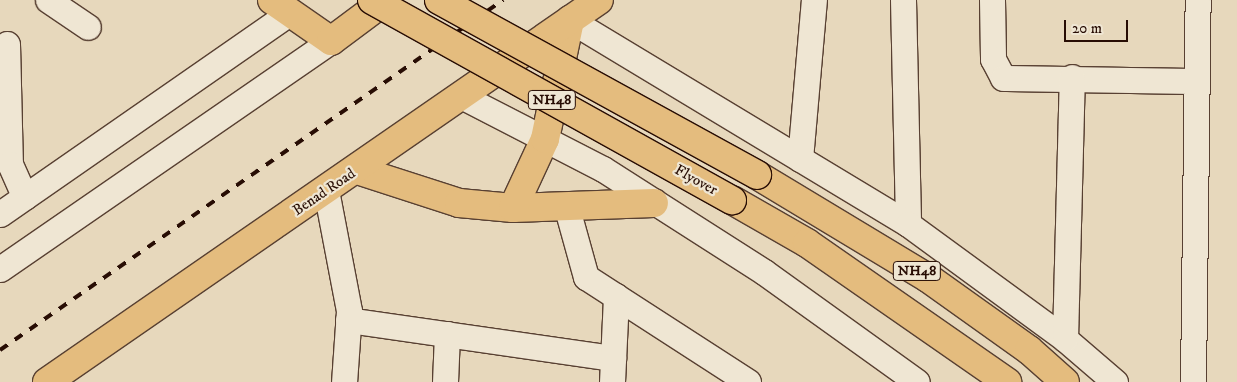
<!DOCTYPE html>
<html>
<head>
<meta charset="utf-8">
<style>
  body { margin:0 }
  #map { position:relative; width:1237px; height:382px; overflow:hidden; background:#e7d8bc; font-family:"IM FELL DW Pica",serif }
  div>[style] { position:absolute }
  .roads { filter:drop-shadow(1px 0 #584032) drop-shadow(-1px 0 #584032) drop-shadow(0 1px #584032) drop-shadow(0 -1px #584032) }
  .minor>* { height:25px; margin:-12.5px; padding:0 12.5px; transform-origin:12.5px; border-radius:12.5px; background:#efe6d3 }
  .major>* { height:28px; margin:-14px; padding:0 14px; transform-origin:14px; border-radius:14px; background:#e4bc7e }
  .highway>* { height:28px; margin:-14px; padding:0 14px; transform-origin:14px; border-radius:14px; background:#e4bc7e }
  .rail>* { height:4px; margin-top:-2px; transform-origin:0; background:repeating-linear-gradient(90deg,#280d04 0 9px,transparent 0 18px) }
  .bridges { filter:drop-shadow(1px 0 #280d04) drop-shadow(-1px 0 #280d04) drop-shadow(0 1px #280d04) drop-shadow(0 -1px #280d04) }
  .highway-bridge>* { height:28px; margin:-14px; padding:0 14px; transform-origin:14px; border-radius:14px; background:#e4bc7e }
  span { translate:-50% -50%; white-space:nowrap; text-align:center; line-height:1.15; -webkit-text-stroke:4.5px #efe6d3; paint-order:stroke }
  .shield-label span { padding:1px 4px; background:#efe6d3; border:1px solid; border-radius:4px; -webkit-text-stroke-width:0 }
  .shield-label { font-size:14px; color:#280d04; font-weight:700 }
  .street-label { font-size:15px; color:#280d04 }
  .scale { position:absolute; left:1064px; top:20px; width:64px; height:22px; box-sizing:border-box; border:2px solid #280d04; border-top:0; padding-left:6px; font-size:15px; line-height:18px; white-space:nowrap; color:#280d04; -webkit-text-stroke:4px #efe6d3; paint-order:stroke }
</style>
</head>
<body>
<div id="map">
  <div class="roads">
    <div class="minor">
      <i style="left:48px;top:0;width:48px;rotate:34deg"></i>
      <i style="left:903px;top:0;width:224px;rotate:88.7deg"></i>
      <i style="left:992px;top:0;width:59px;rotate:89deg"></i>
      <i style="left:993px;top:59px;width:21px;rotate:62deg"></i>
      <i style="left:1003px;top:78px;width:192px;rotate:0.9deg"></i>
      <i style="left:570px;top:20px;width:395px;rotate:31.1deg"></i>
      <i style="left:908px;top:224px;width:195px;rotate:36.2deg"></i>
      <i style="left:1065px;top:339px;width:66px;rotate:40.7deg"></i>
      <i style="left:7px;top:44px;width:120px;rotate:88.6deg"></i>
      <i style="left:10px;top:164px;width:36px;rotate:66deg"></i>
      <i style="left:463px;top:97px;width:157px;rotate:27.2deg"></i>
      <i style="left:603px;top:169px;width:191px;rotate:32.6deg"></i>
      <i style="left:764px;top:272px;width:188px;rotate:35.7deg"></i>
      <i style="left:800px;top:159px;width:160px;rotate:-85deg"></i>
      <i style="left:326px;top:190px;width:123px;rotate:79.2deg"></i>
      <i style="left:349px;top:311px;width:71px;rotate:94deg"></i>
      <i style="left:566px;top:205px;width:75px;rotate:74.5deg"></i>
      <i style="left:586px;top:277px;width:193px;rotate:32.9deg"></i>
      <i style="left:0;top:214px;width:354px;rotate:-34.8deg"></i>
      <i style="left:0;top:269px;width:402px;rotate:-34.6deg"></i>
      <i style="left:348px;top:320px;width:268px;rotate:8.2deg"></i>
      <i style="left:1065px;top:339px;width:262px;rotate:-88.5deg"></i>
      <i style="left:445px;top:382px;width:48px;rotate:-87.6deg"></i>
      <i style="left:612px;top:382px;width:86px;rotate:-87.3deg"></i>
      <i style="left:1193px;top:382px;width:382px;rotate:-89.3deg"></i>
    </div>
    <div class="major">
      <i style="left:272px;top:0;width:72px;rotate:34.8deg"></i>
      <i style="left:331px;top:41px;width:69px;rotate:-36.7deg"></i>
      <i style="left:357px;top:170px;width:107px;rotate:17.9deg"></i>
      <i style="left:459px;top:203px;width:54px;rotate:5.3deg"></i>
      <i style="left:513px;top:208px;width:141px;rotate:-2deg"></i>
      <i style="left:513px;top:208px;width:76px;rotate:-65.1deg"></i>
      <i style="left:545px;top:139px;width:122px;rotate:-78.1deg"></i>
      <i style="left:47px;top:382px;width:671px;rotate:-34.68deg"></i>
    </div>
    <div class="highway">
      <i style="left:757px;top:175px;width:200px;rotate:31.1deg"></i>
      <i style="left:928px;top:278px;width:124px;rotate:35.5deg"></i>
      <i style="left:1029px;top:350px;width:48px;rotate:41.6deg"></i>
      <i style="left:732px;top:200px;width:86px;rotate:29.8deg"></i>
      <i style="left:807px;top:243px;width:244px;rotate:34.8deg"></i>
    </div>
  </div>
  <div class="rail">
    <i style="left:0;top:350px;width:613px;rotate:-34.83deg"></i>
  </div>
  <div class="bridges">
    <div class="highway-bridge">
      <i style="left:372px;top:0;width:412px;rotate:29.1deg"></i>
      <i style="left:439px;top:0;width:363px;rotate:28.8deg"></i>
    </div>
  </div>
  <div class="shield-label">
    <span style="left:552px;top:100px">NH48</span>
    <span style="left:917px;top:271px">NH48</span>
  </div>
  <div class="street-label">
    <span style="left:696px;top:180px;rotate:29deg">Flyover</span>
    <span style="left:324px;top:192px;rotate:-34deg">Benad Road</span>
  </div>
  <div class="scale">20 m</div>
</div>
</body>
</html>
